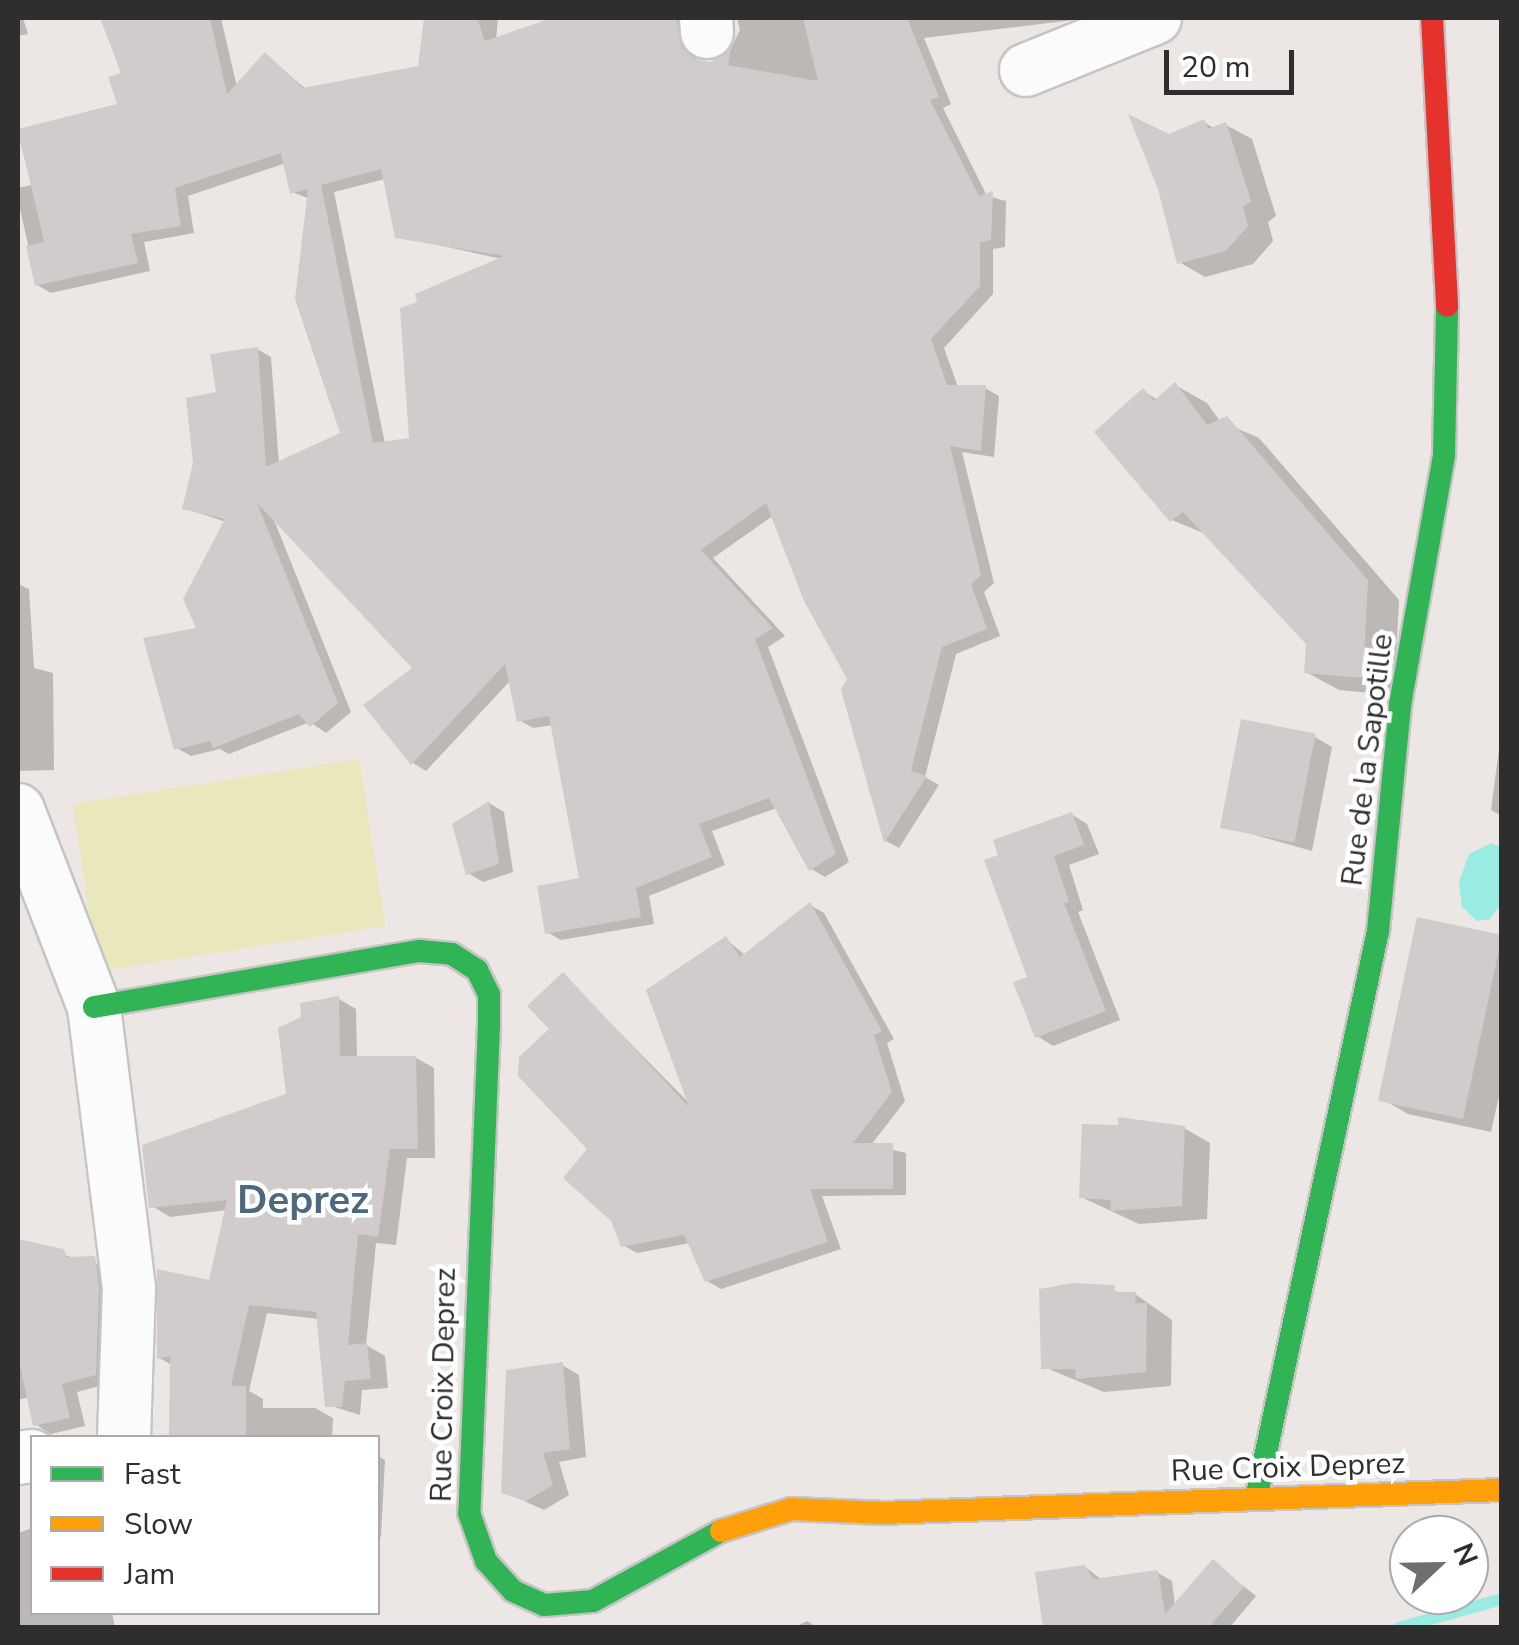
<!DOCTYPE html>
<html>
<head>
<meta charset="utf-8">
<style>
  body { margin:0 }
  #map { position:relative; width:1519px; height:1645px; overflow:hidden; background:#ece6e4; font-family:"Nunito Sans",sans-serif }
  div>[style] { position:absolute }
  .pitch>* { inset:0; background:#e8e8bc; transform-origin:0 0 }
  .water>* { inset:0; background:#9aece3 }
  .shadow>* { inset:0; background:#0003 }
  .stream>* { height:12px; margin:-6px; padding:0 6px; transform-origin:6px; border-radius:6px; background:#9aece3 }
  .building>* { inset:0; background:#d1cccb; transform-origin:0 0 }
  .roads { filter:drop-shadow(2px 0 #c6c4c4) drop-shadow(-2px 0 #c6c4c4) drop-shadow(0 2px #c6c4c4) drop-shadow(0 -2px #c6c4c4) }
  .street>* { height:52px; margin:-26px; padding:0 26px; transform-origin:26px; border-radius:26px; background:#fcfbfb }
  .fast>* { height:22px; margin:-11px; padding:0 11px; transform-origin:11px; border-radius:11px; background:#30b455 }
  .slow>* { height:22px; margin:-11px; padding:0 11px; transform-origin:11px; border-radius:11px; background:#ff9f0a }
  .jam>* { height:22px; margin:-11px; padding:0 11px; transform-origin:11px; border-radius:11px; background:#e5322d }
  span { translate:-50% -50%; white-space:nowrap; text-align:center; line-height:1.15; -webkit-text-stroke:9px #fff; paint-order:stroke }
  .street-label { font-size:30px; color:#2e2e2e }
  .district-label { font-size:40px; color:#4e687f; font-weight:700 }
  .frame { position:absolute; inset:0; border:20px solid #2e2e2e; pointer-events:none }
  .legend { position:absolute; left:30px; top:1435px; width:350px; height:180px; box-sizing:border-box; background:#fff; border:2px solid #ababab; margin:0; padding:12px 18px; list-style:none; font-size:30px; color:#2e2e2e }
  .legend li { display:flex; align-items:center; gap:20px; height:50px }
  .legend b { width:50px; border:2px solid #ababab }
  .north { position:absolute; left:1389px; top:1515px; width:100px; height:100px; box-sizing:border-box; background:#fff; border:2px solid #ababab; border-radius:50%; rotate:68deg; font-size:28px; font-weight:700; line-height:40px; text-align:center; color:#2e2e2e }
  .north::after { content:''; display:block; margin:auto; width:35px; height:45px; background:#706e6e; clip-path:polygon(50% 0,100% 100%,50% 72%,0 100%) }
  .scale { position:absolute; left:1164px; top:50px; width:130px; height:45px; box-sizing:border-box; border:5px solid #2e2e2e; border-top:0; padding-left:12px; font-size:30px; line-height:35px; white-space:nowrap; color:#2e2e2e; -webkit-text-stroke:8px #fff; paint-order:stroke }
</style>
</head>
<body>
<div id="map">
  <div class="pitch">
    <i style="left:359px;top:759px;width:169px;height:290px;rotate:81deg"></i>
  </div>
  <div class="water">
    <i style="clip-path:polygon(1491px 843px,1501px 847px,1501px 904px,1490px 919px,1477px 921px,1462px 907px,1459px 882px,1469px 854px)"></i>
  </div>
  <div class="shadow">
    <i style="clip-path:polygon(18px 18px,23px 18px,28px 34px,18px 36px)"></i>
    <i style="clip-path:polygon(evenodd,115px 18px,221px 18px,237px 87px,266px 55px,307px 90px,420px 68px,427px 18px,498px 18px,496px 40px,565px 18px,695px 18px,689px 29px,696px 59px,708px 65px,726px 58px,740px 30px,737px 18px,1090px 18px,924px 38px,951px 104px,943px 108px,987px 196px,1006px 201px,1005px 247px,993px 249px,993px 294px,944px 348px,958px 387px,985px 388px,999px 396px,994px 457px,962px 452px,994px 583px,984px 592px,1000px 636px,956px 654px,925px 777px,939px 785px,899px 848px,886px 841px,844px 691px,850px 679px,774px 515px,713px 558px,785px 636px,768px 647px,849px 862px,825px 877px,811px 869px,777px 808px,712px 831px,725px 865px,649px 896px,654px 924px,561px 940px,547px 932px,582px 880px,553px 725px,533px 728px,519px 720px,511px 680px,426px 771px,413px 763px,415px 668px,272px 515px,351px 712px,326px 733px,310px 722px,229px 754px,220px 749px,191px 756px,177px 748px,226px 522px,184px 508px,219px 394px,257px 349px,271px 357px,279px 464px,343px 435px,310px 199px,292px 192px,286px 163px,188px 196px,194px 233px,144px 242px,150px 271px,51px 293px,37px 285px,18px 200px,18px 188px,31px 185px,18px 132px,121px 106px,124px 74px,104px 22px,115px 18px,385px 179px,397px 236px,502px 259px,420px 304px,412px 440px,385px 444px,334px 192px,385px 179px)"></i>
    <i style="clip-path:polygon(1204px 122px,1215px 129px,1226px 125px,1252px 139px,1276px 216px,1268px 222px,1273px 241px,1253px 264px,1205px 277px,1179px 262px,1169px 136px)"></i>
    <i style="clip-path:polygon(1175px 385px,1207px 403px,1220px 421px,1259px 438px,1399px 600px,1394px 695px,1339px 690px,1306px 672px,1308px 643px,1208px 535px,1172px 520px,1143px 391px,1158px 400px)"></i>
    <i style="clip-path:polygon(18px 584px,29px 589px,34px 668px,53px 673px,54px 770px,18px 771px)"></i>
    <i style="clip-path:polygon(1502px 726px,1502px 816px,1491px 810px)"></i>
    <i style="clip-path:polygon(1315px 737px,1332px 747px,1312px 851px,1223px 826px)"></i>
    <i style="clip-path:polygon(489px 803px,504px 812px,513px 872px,483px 882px,468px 873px)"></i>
    <i style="clip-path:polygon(1071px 814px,1087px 824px,1099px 854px,1069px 865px,1083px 910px,1078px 912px,1120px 1020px,1053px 1046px,1037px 1036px,1030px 978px,988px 862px)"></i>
    <i style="clip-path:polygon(810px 905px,824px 913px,894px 1039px,887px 1043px,905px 1101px,871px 1145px,906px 1153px,906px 1195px,822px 1196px,841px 1249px,721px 1289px,707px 1281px,690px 1243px,637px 1253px,623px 1245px,553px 1029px,563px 975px,691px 1105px,726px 939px,746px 956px)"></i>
    <i style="clip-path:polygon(1502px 937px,1502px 1082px,1491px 1132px,1408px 1114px,1382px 1099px)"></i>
    <i style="clip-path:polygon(339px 999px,356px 1009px,357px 1058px,416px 1058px,434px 1068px,435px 1158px,407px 1158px,396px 1245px,376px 1243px,366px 1345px,385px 1356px,388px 1388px,362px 1390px,360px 1415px,328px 1405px,319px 1319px,267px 1313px,249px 1391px,263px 1399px,263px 1408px,315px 1408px,333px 1418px,332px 1438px,172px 1438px,172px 1365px,159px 1358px,211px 1283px,227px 1210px,170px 1217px,152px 1206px,289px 1096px)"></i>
    <i style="clip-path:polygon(1121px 1119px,1184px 1128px,1210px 1143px,1207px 1219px,1139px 1224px,1081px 1197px)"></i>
    <i style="clip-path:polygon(18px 1242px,110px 1268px,112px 1383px,77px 1392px,85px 1426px,51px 1434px,35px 1424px,29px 1397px,18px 1400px)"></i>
    <i style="clip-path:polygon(1073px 1286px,1135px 1294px,1172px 1320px,1171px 1386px,1104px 1392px,1044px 1367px)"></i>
    <i style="clip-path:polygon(562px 1365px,579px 1375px,586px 1457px,559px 1462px,569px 1495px,544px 1510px,504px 1492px)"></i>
    <i style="clip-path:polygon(378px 1456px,385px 1460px,381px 1537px,378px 1537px)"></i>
    <i style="clip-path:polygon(32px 1528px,32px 1612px,112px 1612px,115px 1628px,18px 1628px,18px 1533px)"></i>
    <i style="clip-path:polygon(1213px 1562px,1256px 1596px,1229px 1628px,1056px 1628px,1085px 1567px,1102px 1580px,1158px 1573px,1172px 1581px,1175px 1606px)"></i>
    <i style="clip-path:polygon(807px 1621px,818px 1628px,793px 1628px)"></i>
  </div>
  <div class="stream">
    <i style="left:1399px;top:1628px;width:107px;rotate:-15.7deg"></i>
  </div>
  <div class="building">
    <i style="clip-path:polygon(evenodd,100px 18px,210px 18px,227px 94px,265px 52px,303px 88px,418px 66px,424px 18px,477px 18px,485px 41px,551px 18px,676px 18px,682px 48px,695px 59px,710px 62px,730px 50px,728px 65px,818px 81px,803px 18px,907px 18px,939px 97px,930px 100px,979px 196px,993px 191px,991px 240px,980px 242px,980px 286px,931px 339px,947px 385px,986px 385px,981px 451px,950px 446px,981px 575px,971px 584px,987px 629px,942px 647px,911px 771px,927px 776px,884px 843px,841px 690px,847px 679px,804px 601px,766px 503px,701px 550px,773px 628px,755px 639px,836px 854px,809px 871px,769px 798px,699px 824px,712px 857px,636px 888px,641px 917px,545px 934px,537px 886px,579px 878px,549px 716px,517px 722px,505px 664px,411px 765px,363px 705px,412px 668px,257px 503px,338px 703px,310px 727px,299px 714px,213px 748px,210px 741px,174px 750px,143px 638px,196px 628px,183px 599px,225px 519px,182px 509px,193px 463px,186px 398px,216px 392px,210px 354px,258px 347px,266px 467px,340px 433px,295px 299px,308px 189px,290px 194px,281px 153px,175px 188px,181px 226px,131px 234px,138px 263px,35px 286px,26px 246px,44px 242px,18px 129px,117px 104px,108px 77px,121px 73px,100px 18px,381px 169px,395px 238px,504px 256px,415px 294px,417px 302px,400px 308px,409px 438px,373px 443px,321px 185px,381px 169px)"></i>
    <i style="clip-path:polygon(1128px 114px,1169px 134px,1204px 119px,1208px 129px,1226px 122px,1251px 201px,1243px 207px,1248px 226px,1226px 251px,1177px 264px,1158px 189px)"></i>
    <i style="clip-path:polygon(1175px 382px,1207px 425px,1227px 416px,1368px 580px,1363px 678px,1304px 673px,1306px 644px,1183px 512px,1170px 522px,1094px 432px,1143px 388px,1154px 401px)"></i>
    <i style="left:1241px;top:719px;width:76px;height:111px;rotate:11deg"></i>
    <i style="clip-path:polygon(489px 801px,499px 864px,466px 875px,452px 824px)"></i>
    <i style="clip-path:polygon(1072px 812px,1084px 845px,1054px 856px,1069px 902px,1064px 903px,1106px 1011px,1035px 1038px,1013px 982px,1027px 977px,984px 860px,998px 855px,993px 840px)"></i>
    <i style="clip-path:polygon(810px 902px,882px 1031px,874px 1035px,892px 1092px,853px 1143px,893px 1143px,893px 1189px,810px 1189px,828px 1242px,705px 1282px,684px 1235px,621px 1247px,611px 1221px,563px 1178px,587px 1149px,518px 1076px,519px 1057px,549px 1029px,527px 1006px,563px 972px,689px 1107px,646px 990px,726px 936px,740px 957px)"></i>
    <i style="left:1417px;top:917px;width:87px;height:188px;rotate:12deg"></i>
    <i style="clip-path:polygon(339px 996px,340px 1056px,416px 1056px,418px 1149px,390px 1149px,378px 1237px,358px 1234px,348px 1345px,367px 1343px,371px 1379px,345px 1381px,342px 1407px,325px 1407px,316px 1312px,249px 1305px,231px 1386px,246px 1386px,246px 1438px,169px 1438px,170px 1356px,157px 1359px,157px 1269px,209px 1280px,227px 1200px,149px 1208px,142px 1145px,286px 1094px,278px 1028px,301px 1017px,300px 1003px)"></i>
    <i style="clip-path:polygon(1118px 1117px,1185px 1126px,1182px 1206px,1110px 1211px,1111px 1200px,1079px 1198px,1082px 1124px,1118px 1125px)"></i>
    <i style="clip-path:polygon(18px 1239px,64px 1249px,66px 1257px,95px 1256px,99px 1288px,96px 1375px,62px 1384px,70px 1418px,33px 1426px,18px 1357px)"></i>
    <i style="clip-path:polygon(1073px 1283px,1115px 1285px,1114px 1292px,1136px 1292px,1135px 1303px,1147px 1303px,1146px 1372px,1076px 1379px,1075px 1369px,1041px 1369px,1039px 1289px)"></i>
    <i style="clip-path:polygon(563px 1362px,570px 1449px,543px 1453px,553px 1485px,526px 1501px,501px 1493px,506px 1370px)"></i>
    <i style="clip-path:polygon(1213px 1559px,1244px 1587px,1208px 1628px,1043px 1628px,1035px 1572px,1085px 1565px,1093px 1579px,1158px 1570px,1165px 1614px)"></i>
  </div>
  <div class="roads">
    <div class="street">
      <i style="left:706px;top:18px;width:14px;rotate:86deg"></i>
      <i style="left:1026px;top:70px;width:139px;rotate:-22deg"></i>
      <i style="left:18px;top:810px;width:211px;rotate:68.9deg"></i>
      <i style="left:94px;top:1007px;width:282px;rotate:82.9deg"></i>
      <i style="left:129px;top:1287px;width:151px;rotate:91.9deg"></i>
      <i style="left:18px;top:1458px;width:14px;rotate:-8deg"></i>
    </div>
    <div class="fast">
      <i style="left:94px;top:1007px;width:330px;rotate:-9.8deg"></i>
      <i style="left:419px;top:951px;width:33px;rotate:5deg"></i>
      <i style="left:452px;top:954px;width:30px;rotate:33deg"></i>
      <i style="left:477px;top:970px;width:28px;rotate:64deg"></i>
      <i style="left:489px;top:995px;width:29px;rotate:90deg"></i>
      <i style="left:489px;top:1024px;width:489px;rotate:92.3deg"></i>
      <i style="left:469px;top:1513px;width:51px;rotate:70.5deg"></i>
      <i style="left:486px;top:1561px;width:40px;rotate:48deg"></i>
      <i style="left:513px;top:1591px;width:34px;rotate:24deg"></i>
      <i style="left:544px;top:1605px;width:49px;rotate:-4.7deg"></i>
      <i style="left:593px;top:1601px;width:146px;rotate:-28.7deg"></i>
      <i style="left:1256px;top:1499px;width:581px;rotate:-77.88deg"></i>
      <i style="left:1378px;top:931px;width:227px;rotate:-84.4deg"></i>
      <i style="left:1400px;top:705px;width:254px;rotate:-80deg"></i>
      <i style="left:1444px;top:455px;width:149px;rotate:-88.8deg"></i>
    </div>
    <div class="slow">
      <i style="left:721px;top:1531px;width:73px;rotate:-17.4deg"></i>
      <i style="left:791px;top:1509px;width:92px;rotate:2.5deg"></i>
      <i style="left:883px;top:1513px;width:619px;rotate:-2.13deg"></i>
    </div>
    <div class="jam">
      <i style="left:1432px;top:18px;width:288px;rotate:87deg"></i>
    </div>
  </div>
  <div class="street-label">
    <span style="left:1368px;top:760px;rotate:-83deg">Rue de la Sapotille</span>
    <span style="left:444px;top:1385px;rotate:-89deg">Rue Croix Deprez</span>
    <span style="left:1288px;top:1468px;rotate:-2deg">Rue Croix Deprez</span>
  </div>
  <div class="district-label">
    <span style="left:303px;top:1200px">Deprez</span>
  </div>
  <div class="frame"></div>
  <ul class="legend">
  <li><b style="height:12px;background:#30b455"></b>Fast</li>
  <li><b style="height:12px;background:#ff9f0a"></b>Slow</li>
  <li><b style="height:12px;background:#e5322d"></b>Jam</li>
  </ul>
  <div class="north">N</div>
  <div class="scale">20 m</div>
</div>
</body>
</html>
